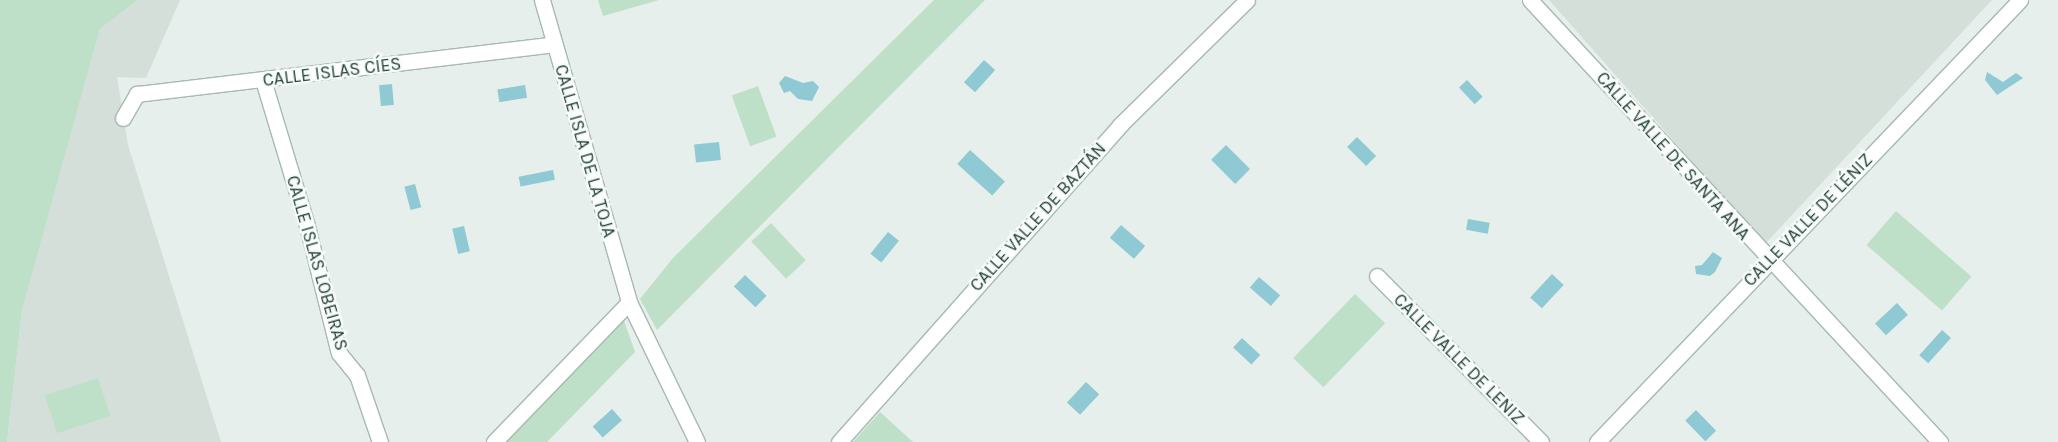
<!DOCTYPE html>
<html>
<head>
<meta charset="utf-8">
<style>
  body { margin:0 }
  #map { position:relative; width:2058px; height:442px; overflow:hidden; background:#e6efeb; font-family:Karla,sans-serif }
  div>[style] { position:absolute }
  .built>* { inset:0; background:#d4dfda }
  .green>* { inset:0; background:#bfe0c8; transform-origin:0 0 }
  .water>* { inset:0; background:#8ec9d4; transform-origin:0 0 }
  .roads { filter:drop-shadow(1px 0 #a8b8b2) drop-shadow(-1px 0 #a8b8b2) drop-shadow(0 1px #a8b8b2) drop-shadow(0 -1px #a8b8b2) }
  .minor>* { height:15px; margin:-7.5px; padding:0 7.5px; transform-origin:7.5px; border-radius:7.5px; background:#fff }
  span { translate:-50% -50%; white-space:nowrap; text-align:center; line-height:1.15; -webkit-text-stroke:5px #f7fbf9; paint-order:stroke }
  .street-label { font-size:18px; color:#24423a }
</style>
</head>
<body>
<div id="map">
  <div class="built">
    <i style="clip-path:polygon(138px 0,180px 0,146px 78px,117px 77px,128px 145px,221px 442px,7px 442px,22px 311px,100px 29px)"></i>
    <i style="clip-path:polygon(1549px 0,1992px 0,1765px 244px)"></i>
  </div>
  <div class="green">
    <i style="clip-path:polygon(0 0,138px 0,100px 29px,22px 311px,7px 442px,0 442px)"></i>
    <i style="clip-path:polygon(598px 0,659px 0,603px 16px)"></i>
    <i style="clip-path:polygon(934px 0,985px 0,657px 330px,640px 299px,673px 258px)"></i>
    <i style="left:758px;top:86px;width:54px;height:28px;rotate:70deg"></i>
    <i style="left:1896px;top:211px;width:100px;height:45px;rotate:41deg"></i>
    <i style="left:771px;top:223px;width:51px;height:27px;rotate:47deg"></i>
    <i style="left:1355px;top:294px;width:42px;height:89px;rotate:44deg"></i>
    <i style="clip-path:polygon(623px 318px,635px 352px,547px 442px,507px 442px)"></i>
    <i style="left:98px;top:378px;width:40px;height:56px;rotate:72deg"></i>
    <i style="clip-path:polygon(880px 412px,913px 442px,853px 442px)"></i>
  </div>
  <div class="water">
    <i style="left:984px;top:60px;width:15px;height:30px;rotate:42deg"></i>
    <i style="clip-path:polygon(1987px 72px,2003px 82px,2016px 73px,2023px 78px,1997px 95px,1985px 80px)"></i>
    <i style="clip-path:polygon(785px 76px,803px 83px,813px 81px,819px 87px,812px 101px,798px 99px,790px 91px,784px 93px,779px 83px)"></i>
    <i style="left:1467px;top:80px;width:23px;height:11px;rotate:47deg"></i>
    <i style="left:392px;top:84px;width:21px;height:13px;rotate:85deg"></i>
    <i style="left:525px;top:85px;width:13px;height:28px;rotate:81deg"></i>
    <i style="left:1357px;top:137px;width:27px;height:14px;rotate:45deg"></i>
    <i style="left:719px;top:142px;width:18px;height:25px;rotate:84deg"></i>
    <i style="left:1226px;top:145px;width:34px;height:21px;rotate:45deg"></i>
    <i style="left:970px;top:150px;width:47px;height:19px;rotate:42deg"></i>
    <i style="left:553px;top:170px;width:10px;height:35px;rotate:79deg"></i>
    <i style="left:415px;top:184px;width:24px;height:11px;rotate:75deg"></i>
    <i style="left:1468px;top:219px;width:22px;height:11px;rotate:10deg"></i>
    <i style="left:1121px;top:225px;width:32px;height:17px;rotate:41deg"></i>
    <i style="left:464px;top:226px;width:26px;height:12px;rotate:77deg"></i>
    <i style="left:888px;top:232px;width:14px;height:28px;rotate:39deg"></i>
    <i style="clip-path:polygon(1713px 252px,1722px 258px,1715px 272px,1710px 276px,1696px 274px,1695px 266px,1702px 265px)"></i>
    <i style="left:1552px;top:274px;width:16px;height:32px;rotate:43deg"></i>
    <i style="left:745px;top:275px;width:30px;height:16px;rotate:44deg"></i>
    <i style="left:1259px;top:277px;width:28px;height:14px;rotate:41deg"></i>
    <i style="left:1897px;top:303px;width:16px;height:30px;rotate:47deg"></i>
    <i style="left:1942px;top:330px;width:12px;height:34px;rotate:42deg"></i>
    <i style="left:1242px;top:338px;width:25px;height:13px;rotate:43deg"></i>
    <i style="left:1086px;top:382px;width:18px;height:28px;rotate:43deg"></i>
    <i style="left:612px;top:409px;width:15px;height:26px;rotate:48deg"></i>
    <i style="left:1696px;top:410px;width:29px;height:15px;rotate:46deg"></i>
  </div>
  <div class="roads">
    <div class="minor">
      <i style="left:542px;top:0;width:314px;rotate:73.9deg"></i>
      <i style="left:629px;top:302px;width:156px;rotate:64.1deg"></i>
      <i style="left:1530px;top:0;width:603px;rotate:47.15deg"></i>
      <i style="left:263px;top:80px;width:152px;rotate:73.2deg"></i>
      <i style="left:307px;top:226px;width:131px;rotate:75.9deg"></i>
      <i style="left:339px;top:353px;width:28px;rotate:51deg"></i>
      <i style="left:357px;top:375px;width:71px;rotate:71.1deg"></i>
      <i style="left:123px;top:118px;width:28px;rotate:-60deg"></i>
      <i style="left:137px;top:94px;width:420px;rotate:-6.8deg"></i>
      <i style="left:1377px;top:276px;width:233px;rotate:45.3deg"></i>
      <i style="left:494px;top:442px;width:194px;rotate:-46deg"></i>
      <i style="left:839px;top:442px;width:424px;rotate:-48.4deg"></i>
      <i style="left:1120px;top:125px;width:178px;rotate:-44.5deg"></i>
      <i style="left:1597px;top:442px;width:612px;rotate:-46.26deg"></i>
    </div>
  </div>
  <div class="street-label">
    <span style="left:332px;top:72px;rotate:-7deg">CALLE ISLAS CÍES</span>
    <span style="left:585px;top:151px;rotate:74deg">CALLE ISLA DE LA TOJA</span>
    <span style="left:1673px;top:156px;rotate:48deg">CALLE VALLE DE SANTA ANA</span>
    <span style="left:1038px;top:217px;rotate:-48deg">CALLE VALLE DE BAZTÁN</span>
    <span style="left:1808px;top:220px;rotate:-46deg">CALLE VALLE DE LÉNIZ</span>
    <span style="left:317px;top:263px;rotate:74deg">CALLE ISLAS LOBEIRAS</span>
    <span style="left:1459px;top:359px;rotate:45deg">CALLE VALLE DE LENIZ</span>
  </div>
</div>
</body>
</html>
